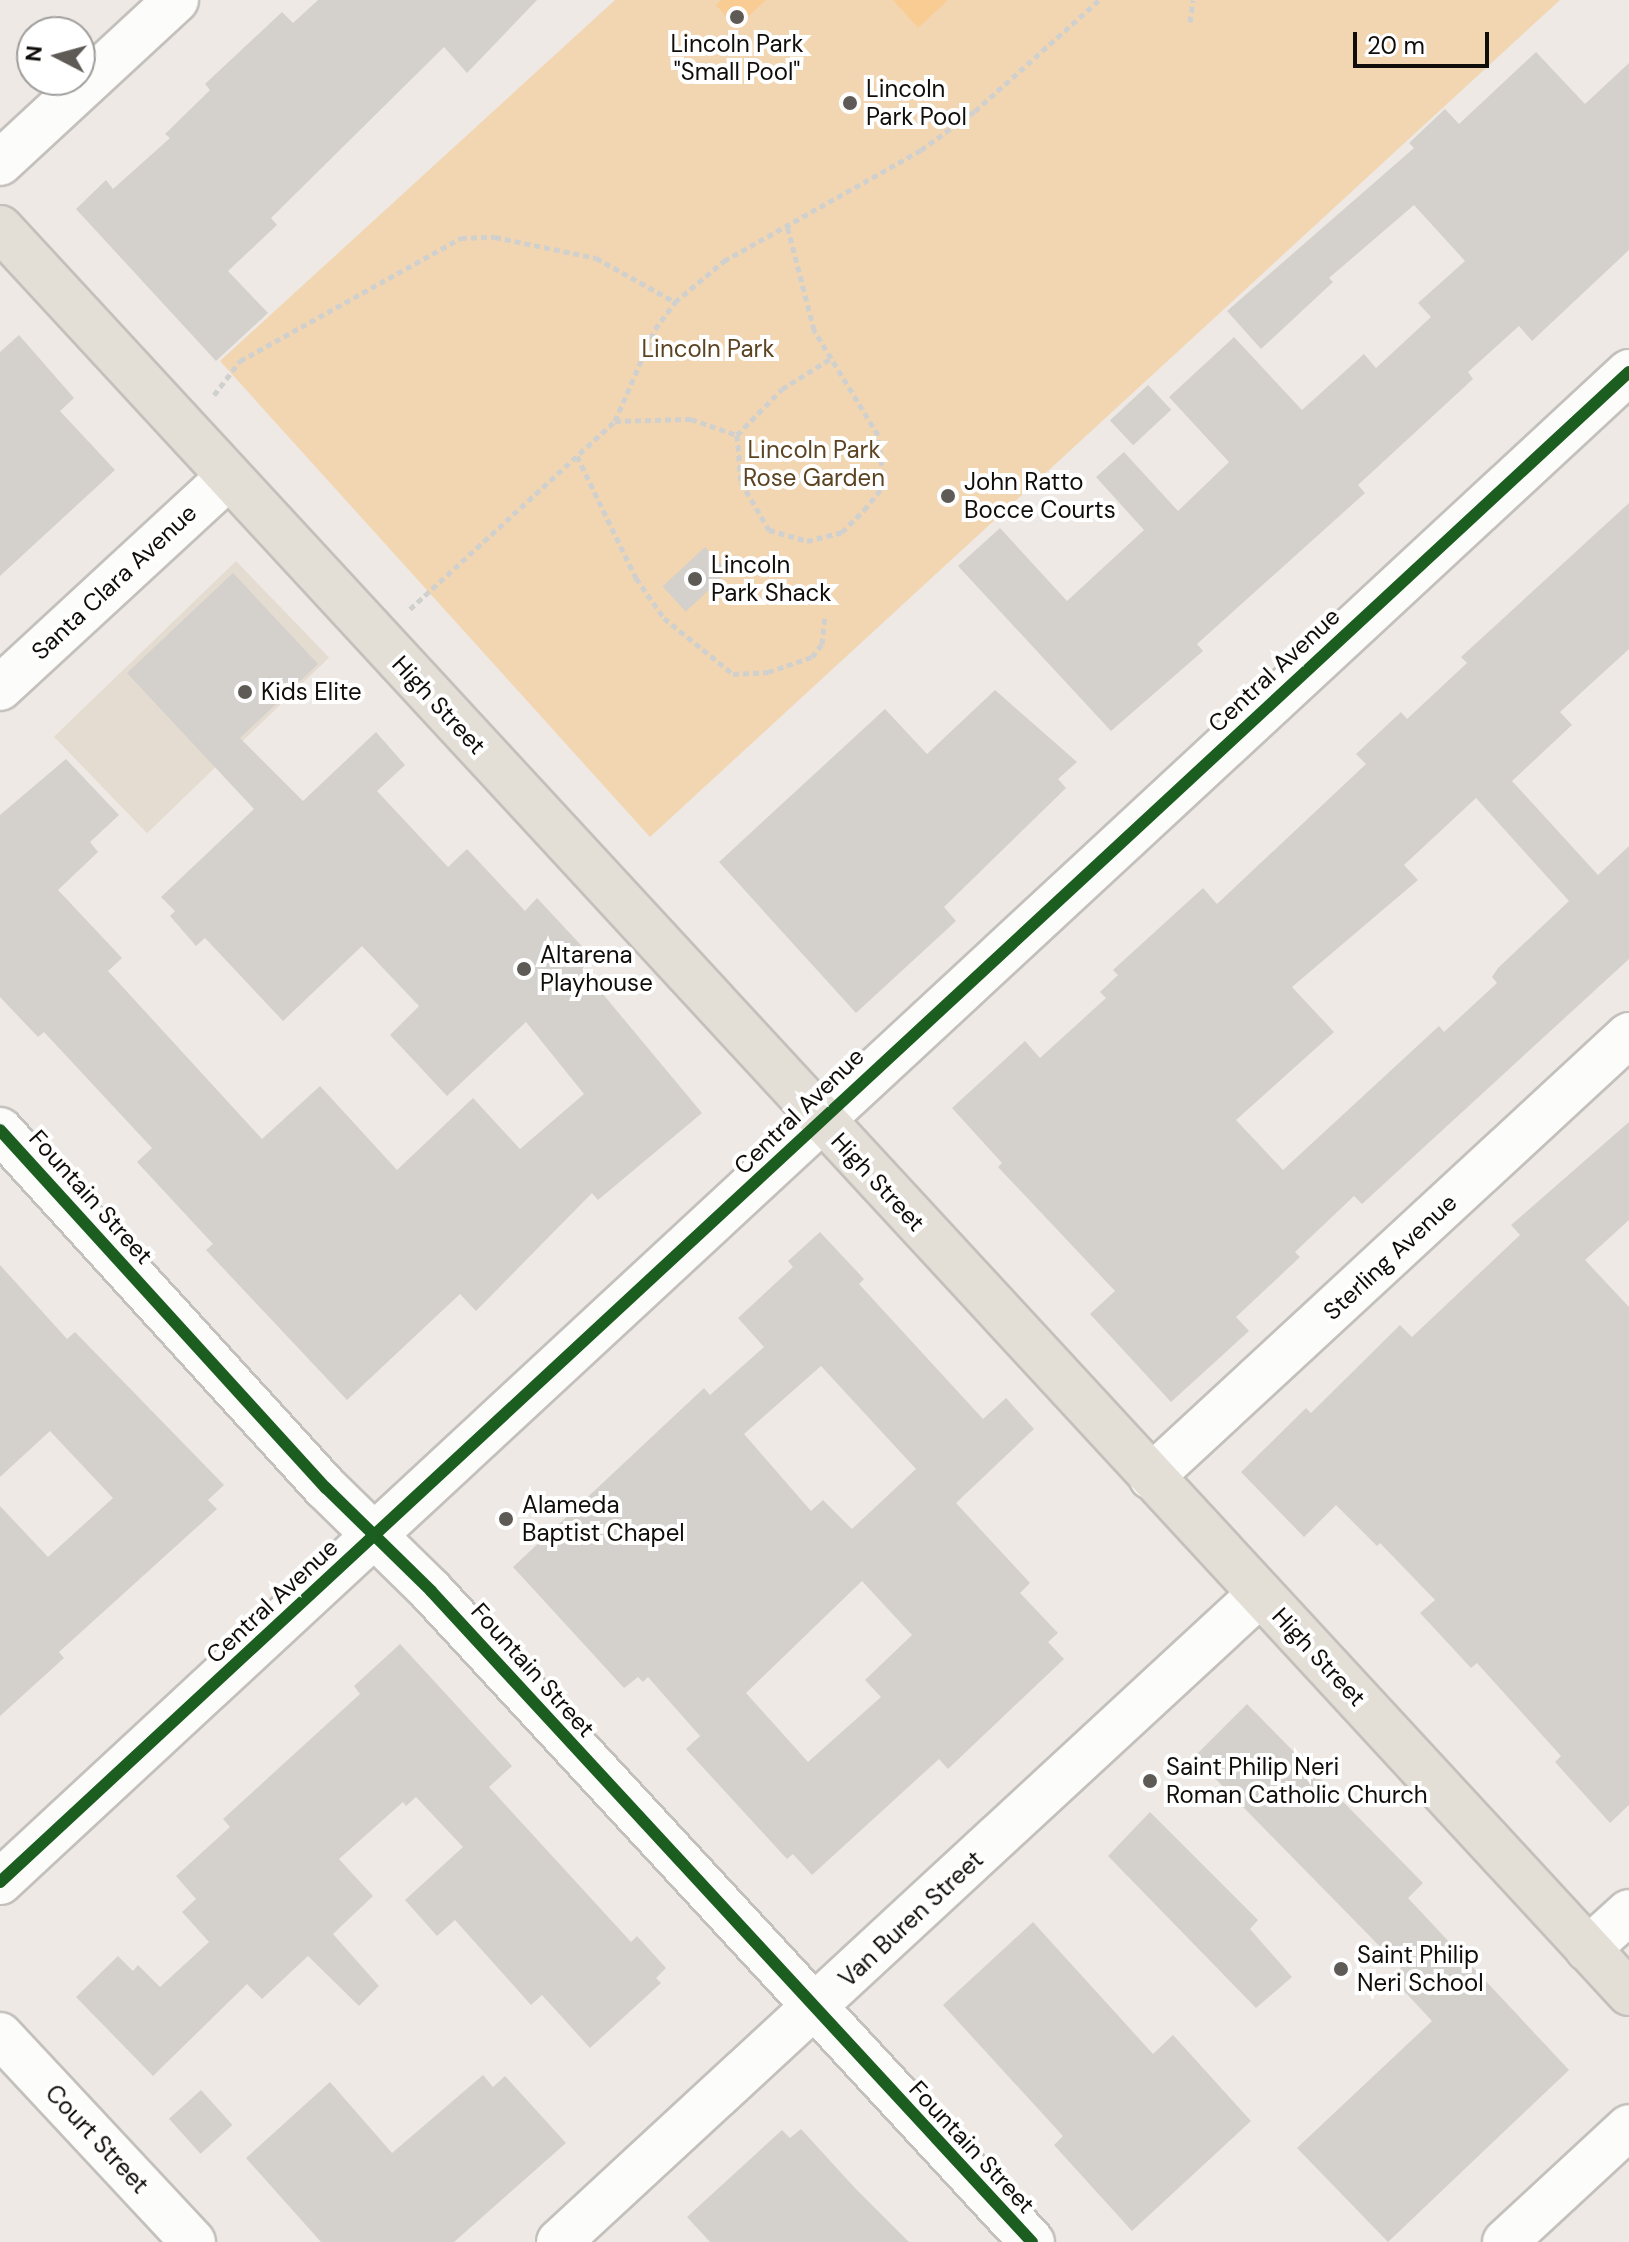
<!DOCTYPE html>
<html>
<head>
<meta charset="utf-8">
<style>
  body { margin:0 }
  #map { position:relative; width:1629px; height:2242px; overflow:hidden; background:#eee9e4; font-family:"DM Sans",sans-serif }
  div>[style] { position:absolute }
  .built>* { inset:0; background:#e4dbd1; transform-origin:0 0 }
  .green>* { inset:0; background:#f2d6b2 }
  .water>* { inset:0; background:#f8cc92 }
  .building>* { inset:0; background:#d4d0cc; transform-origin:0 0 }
  .path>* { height:5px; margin-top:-2.5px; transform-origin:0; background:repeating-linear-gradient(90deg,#d0d0ce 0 6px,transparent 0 10px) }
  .roads { filter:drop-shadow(2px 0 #c4c0bc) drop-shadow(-2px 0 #c4c0bc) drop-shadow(0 2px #c4c0bc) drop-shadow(0 -2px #c4c0bc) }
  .minor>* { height:44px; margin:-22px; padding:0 22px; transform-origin:22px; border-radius:22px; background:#fcfcfb }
  .major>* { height:44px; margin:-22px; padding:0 22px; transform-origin:22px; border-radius:22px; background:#e4dfd6 }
  .cycleway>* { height:12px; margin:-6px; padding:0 6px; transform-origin:6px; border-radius:6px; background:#1b5e20 }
  .dots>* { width:22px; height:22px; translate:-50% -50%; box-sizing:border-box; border:4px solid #fff; border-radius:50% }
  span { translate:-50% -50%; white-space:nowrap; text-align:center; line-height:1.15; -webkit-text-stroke:8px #fff; paint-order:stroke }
  .poi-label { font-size:24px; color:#100d0a }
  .left { translate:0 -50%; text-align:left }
  .park-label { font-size:24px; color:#5c4321 }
  .street-label { font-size:24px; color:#100d0a }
  .north { position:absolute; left:16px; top:16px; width:80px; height:80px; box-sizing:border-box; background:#fff; border:2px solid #9f9e9d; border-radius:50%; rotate:276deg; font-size:22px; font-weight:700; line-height:32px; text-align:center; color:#100d0a }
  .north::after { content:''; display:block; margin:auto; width:28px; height:36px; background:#5e5a56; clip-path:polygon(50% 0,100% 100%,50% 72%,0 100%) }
  .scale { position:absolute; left:1353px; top:32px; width:136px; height:36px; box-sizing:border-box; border:4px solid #100d0a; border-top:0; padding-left:10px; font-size:24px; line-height:28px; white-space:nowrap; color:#100d0a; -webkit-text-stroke:6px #fff; paint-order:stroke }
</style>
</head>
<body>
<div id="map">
  <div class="built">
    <i style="left:236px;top:561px;width:134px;height:253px;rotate:46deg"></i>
  </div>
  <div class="green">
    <i style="clip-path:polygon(615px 0,1560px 0,650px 837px,220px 361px)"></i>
  </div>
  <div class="water">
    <i style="clip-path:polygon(721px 0,766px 0,736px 28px,716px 5px)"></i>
    <i style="clip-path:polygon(893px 0,948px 0,918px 28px)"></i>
  </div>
  <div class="building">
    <i style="clip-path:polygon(318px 0,537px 0,467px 73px,444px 47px,271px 218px,277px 225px,228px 271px,268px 313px,216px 361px,76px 209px,106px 180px,113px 189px,170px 138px,165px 134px,210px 90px,205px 84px,282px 12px,293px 23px)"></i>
    <i style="clip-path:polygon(1536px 52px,1585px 104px,1629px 63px,1629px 250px,1532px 341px,1519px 326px,1468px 372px,1473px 379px,1358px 485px,1365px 493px,1197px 644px,1203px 651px,1111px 731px,958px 566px,1000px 528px,1067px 601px,1144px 530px,1096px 477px,1124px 452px,1178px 511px,1229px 462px,1169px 397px,1234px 337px,1302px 410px,1364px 354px,1376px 368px,1431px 317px,1418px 303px,1465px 261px,1414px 205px,1329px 278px,1333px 282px,1261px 349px,1227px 311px,1414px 148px,1409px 143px,1445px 109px,1459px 124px)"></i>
    <i style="clip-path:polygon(19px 335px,74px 398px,60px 411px,115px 470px,0 576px,0 352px)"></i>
    <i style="left:1148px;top:385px;width:34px;height:52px;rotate:47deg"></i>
    <i style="clip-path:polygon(evenodd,1629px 503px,1629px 649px,1560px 712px,1572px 725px,1512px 781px,1598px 875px,1629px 846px,1629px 959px,1362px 1204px,1354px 1196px,1295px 1252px,1300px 1257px,1236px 1317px,1249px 1331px,1171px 1402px,1090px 1314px,1115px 1291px,998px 1167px,1002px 1163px,952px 1108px,1025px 1041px,1040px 1058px,1106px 998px,1100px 992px,1118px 975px,1113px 970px,1203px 888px,1217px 904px,1366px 764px,1356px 754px,1401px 712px,1407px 719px,1467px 663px,1461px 657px,1629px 503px,1476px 798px,1569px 901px,1498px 968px,1492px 977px,1497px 983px,1444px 1032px,1439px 1026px,1283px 1170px,1236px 1120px,1334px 1032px,1292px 987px,1418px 880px,1404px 865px,1476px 798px)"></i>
    <i style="left:705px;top:547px;width:34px;height:58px;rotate:47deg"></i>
    <i style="clip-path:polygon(233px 573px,318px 664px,240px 738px,303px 801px,376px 732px,405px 765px,377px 791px,448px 867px,467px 849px,525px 911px,537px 898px,593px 958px,582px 969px,702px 1113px,598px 1200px,592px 1193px,476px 1311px,460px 1294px,347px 1400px,206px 1250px,213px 1244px,137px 1162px,152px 1148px,44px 1032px,38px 1037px,0 997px,0 815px,66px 759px,119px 815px,90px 842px,98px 852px,58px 890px,122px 958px,108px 971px,262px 1139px,320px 1086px,397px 1170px,473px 1098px,520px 1149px,584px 1094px,526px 1022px,447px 1096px,390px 1035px,419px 1006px,362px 946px,283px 1021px,205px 938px,196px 946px,170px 916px,175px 911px,161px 897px,254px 809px,127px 673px)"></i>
    <i style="clip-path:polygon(995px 690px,1077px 762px,1058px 779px,1066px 788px,944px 907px,956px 921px,856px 1013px,719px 862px,885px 709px,927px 754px)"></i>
    <i style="clip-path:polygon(1629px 1122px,1629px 1220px,1585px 1260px,1629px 1307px,1629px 1805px,1610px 1823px,1555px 1762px,1561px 1756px,1477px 1663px,1471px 1668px,1420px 1613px,1435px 1600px,1380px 1543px,1377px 1546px,1336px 1505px,1304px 1537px,1241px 1472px,1306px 1408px,1311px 1413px,1400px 1325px,1412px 1337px,1520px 1235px,1511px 1225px)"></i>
    <i style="clip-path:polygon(evenodd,820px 1232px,864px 1279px,859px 1284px,983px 1419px,1006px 1398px,1034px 1429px,956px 1503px,1030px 1583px,1020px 1593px,1058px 1633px,1048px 1642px,1064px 1659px,948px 1769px,939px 1759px,812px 1875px,793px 1854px,787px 1859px,686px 1749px,700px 1736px,648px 1677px,643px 1682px,638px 1677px,624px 1688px,513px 1567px,704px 1388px,710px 1395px,764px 1347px,738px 1318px,793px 1267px,788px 1261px,820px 1232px,821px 1366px,916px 1469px,852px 1529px,823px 1500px,811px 1511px,744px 1434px,821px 1366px,820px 1232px,862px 1581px,912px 1635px,865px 1680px,881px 1697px,808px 1762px,746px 1693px,862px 1581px)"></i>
    <i style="clip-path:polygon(0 1265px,67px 1339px,75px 1332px,224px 1485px,208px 1500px,217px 1509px,59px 1652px,64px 1658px,0 1716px,0 1506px,48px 1557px,113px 1498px,50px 1431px,0 1477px)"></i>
    <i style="clip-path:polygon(400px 1644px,512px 1766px,489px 1787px,631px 1942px,637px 1936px,666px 1968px,656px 1978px,661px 1983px,590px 2048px,542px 1995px,531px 2005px,455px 1920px,437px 1936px,405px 1900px,463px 1847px,416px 1797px,406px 1806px,403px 1802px,339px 1859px,373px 1896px,333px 1934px,379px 1986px,359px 2006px,308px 1956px,262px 1999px,247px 1984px,153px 2076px,76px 1997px,118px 1956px,133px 1971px,138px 1965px,160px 1987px,209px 1942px,182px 1912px,196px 1899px,176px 1876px,230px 1827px,223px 1819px,360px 1694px,354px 1686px)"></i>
    <i style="clip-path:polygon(1247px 1704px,1423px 1883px,1408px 1898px,1569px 2070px,1388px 2242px,1297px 2148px,1432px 2021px,1391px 1977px,1401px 1968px,1194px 1757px)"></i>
    <i style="clip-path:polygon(1150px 1812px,1258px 1920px,1250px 1929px,1292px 1977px,1256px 2008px,1108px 1856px)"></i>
    <i style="clip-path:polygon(1033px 1922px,1153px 2054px,1173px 2035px,1251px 2121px,1132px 2231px,1054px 2145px,1063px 2136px,943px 2005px)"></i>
    <i style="clip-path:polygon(483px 2075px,493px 2087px,505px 2076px,566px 2143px,454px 2242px,321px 2242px,246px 2158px,330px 2082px,392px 2153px)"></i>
    <i style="left:201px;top:2090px;width:47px;height:43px;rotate:48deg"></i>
    <i style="clip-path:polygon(801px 2129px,854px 2187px,909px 2242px,710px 2242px,687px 2217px,782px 2130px,790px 2138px)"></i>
  </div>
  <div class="path">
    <i style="left:1190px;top:22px;width:22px;rotate:-82deg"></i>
    <i style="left:214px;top:395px;width:43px;rotate:-52.6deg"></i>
    <i style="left:240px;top:361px;width:253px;rotate:-29.1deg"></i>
    <i style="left:461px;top:238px;width:34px;rotate:-2deg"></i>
    <i style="left:495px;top:237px;width:103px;rotate:11.7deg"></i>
    <i style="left:596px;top:258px;width:90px;rotate:29.1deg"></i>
    <i style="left:615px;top:421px;width:76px;rotate:-1.5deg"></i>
    <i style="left:691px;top:419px;width:49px;rotate:19.2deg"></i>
    <i style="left:737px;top:435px;width:47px;rotate:85.1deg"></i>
    <i style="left:741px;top:482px;width:56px;rotate:59.7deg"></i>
    <i style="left:769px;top:530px;width:40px;rotate:16deg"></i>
    <i style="left:807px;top:541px;width:36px;rotate:-14deg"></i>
    <i style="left:842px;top:532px;width:31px;rotate:-45deg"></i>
    <i style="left:864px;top:510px;width:32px;rotate:-51deg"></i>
    <i style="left:884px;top:485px;width:50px;rotate:-96.8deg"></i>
    <i style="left:878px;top:435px;width:123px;rotate:-121.4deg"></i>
    <i style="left:814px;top:330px;width:108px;rotate:-104.4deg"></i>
    <i style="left:737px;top:435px;width:64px;rotate:-45.6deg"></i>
    <i style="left:782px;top:389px;width:60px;rotate:-32.1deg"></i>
    <i style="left:577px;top:456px;width:136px;rotate:64.2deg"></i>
    <i style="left:636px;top:578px;width:49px;rotate:55deg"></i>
    <i style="left:664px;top:618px;width:89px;rotate:39.1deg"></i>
    <i style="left:733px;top:674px;width:35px;rotate:-3deg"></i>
    <i style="left:768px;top:672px;width:46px;rotate:-18.8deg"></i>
    <i style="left:812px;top:657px;width:16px;rotate:-52deg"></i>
    <i style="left:822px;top:644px;width:29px;rotate:-84deg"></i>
    <i style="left:410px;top:609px;width:278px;rotate:-42.5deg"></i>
    <i style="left:615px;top:421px;width:100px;rotate:-66.5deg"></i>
    <i style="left:655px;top:329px;width:34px;rotate:-53deg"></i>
    <i style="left:675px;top:302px;width:64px;rotate:-39.9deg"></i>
    <i style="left:724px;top:261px;width:226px;rotate:-29.4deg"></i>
    <i style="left:921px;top:150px;width:67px;rotate:-35.8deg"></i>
    <i style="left:975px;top:111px;width:166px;rotate:-41.8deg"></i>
  </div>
  <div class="roads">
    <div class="minor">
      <i style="left:0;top:163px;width:240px;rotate:-42.8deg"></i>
      <i style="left:0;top:688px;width:311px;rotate:-42.7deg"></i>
      <i style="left:0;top:1130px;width:484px;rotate:47.7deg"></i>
      <i style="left:326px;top:1488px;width:147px;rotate:44.4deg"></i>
      <i style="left:431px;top:1591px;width:886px;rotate:47.29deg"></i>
      <i style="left:1151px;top:1477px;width:651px;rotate:-42.76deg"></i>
      <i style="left:0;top:1882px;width:2221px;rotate:-42.83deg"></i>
      <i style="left:1588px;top:1949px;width:55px;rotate:-42.1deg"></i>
      <i style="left:0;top:2035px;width:283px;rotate:47deg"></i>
      <i style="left:559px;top:2242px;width:955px;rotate:-42.75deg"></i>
      <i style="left:1505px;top:2242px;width:169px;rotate:-42.8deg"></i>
    </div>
    <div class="major">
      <i style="left:0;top:228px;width:2402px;rotate:47.29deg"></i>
    </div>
  </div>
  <div class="cycleway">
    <i style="left:0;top:1130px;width:484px;rotate:47.7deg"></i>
    <i style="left:326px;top:1488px;width:147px;rotate:44.4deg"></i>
    <i style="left:431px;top:1591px;width:886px;rotate:47.29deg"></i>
    <i style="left:0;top:1882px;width:2221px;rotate:-42.83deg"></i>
  </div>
  <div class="dots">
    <i style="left:737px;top:17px;background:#5e5a56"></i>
    <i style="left:850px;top:103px;background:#5e5a56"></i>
    <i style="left:948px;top:496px;background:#5e5a56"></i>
    <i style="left:695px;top:579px;background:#5e5a56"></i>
    <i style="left:245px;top:692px;background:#5e5a56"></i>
    <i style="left:524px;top:969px;background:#5e5a56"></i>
    <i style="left:506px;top:1519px;background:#5e5a56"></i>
    <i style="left:1150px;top:1781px;background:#5e5a56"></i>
    <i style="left:1341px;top:1969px;background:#5e5a56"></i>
  </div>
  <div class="poi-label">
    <span style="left:737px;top:58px">Lincoln Park<br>"Small Pool"</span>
    <span class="left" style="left:866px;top:103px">Lincoln<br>Park Pool</span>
    <span class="left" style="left:964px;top:496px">John Ratto<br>Bocce Courts</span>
    <span class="left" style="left:711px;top:579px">Lincoln<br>Park Shack</span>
    <span class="left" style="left:261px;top:692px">Kids Elite</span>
    <span class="left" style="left:540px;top:969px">Altarena<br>Playhouse</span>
    <span class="left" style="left:522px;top:1519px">Alameda<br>Baptist Chapel</span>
    <span class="left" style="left:1166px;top:1781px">Saint Philip Neri<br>Roman Catholic Church</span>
    <span class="left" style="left:1357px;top:1969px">Saint Philip<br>Neri School</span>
  </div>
  <div class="park-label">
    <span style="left:708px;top:349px">Lincoln Park</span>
    <span style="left:814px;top:464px">Lincoln Park<br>Rose Garden</span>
  </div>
  <div class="street-label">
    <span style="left:114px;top:582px;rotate:-43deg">Santa Clara Avenue</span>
    <span style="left:1274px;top:670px;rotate:-43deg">Central Avenue</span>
    <span style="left:439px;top:705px;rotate:47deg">High Street</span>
    <span style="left:799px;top:1111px;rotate:-44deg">Central Avenue</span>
    <span style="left:878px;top:1182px;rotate:47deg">High Street</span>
    <span style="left:91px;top:1197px;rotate:48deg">Fountain Street</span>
    <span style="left:1390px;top:1257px;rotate:-43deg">Sterling Avenue</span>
    <span style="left:272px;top:1601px;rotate:-43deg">Central Avenue</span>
    <span style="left:1319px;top:1657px;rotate:47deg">High Street</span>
    <span style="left:533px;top:1670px;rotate:48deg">Fountain Street</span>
    <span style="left:911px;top:1919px;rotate:-43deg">Van Buren Street</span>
    <span style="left:97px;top:2139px;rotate:47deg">Court Street</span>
    <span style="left:972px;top:2147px;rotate:47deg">Fountain Street</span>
  </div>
  <div class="north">N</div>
  <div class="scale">20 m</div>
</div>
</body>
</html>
